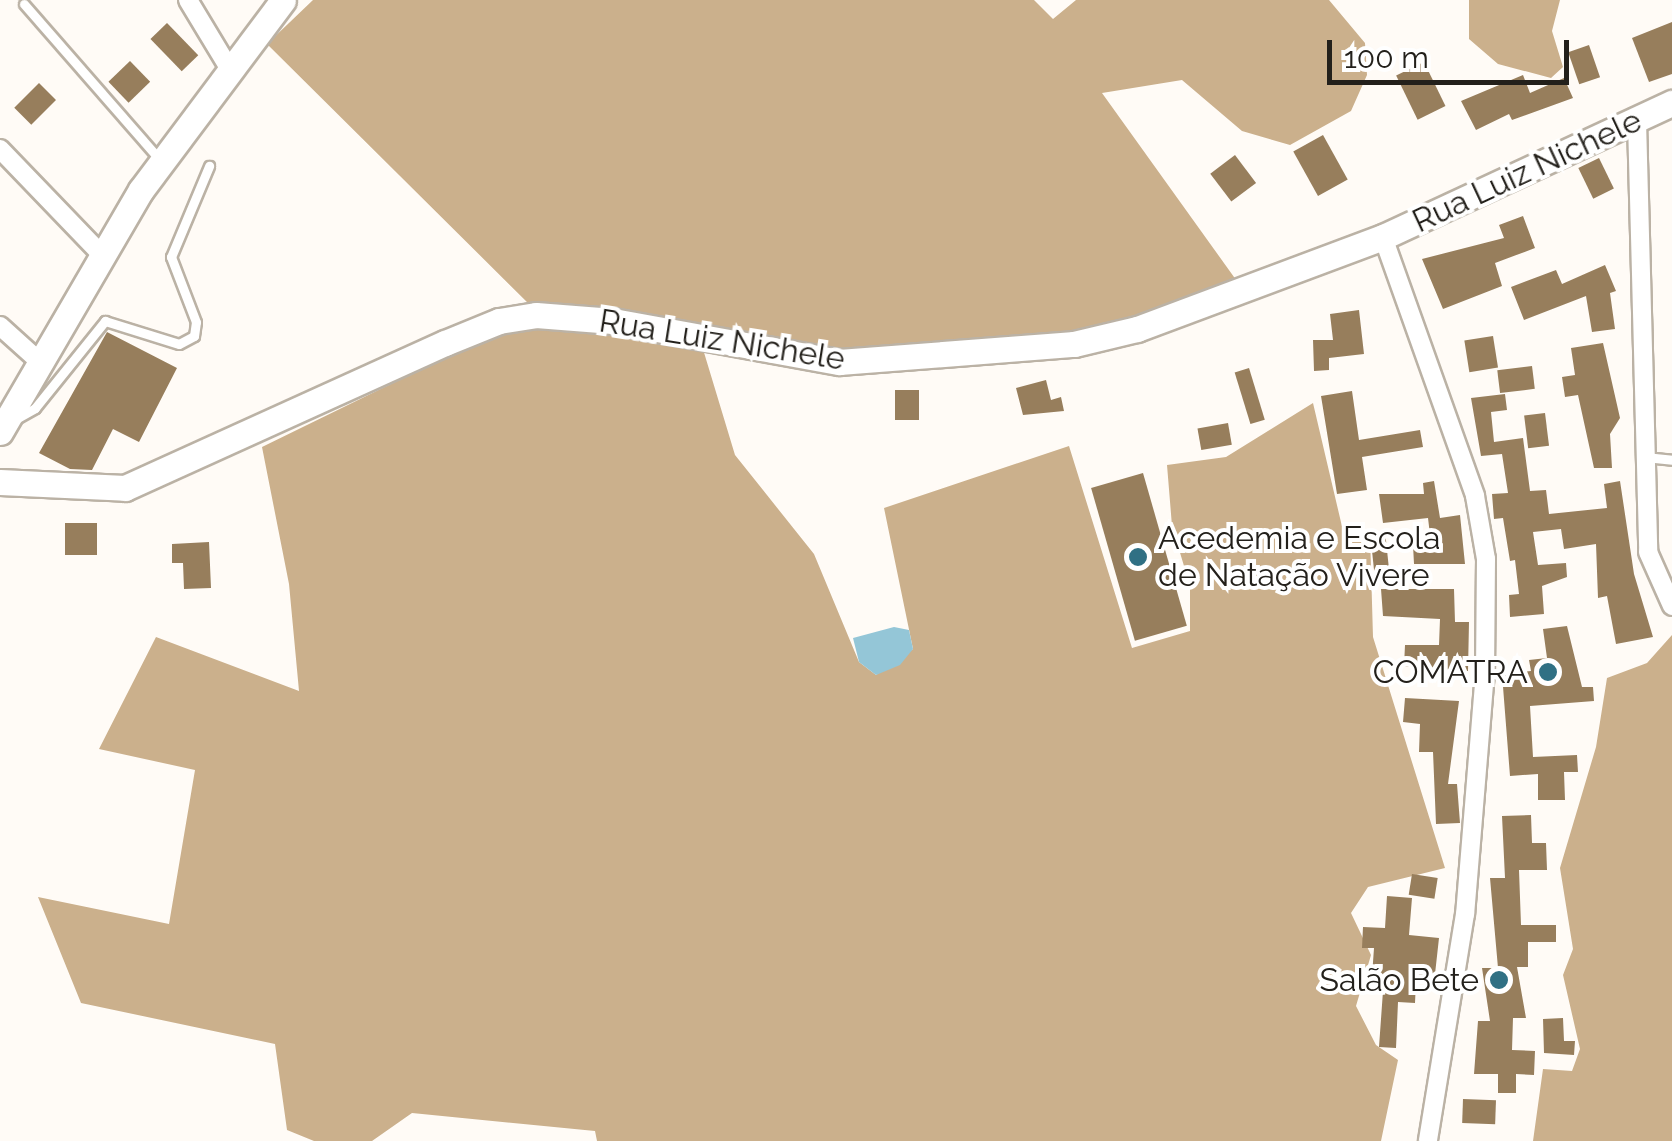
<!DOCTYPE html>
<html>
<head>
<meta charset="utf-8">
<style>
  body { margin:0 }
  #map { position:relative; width:1672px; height:1141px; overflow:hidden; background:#fffbf6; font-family:Raleway,sans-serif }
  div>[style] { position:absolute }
  .forest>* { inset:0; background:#cbb08c }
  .water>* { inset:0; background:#94c6d7 }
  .building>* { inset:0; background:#977e5c; transform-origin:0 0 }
  .roads { filter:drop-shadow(2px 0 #bbb2a5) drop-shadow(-2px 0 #bbb2a5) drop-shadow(0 2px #bbb2a5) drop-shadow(0 -2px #bbb2a5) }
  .lane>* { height:9px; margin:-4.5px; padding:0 4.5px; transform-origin:4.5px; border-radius:4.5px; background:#fff }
  .street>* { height:18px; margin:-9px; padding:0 9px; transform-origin:9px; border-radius:9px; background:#fff }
  .secondary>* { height:25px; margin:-12.5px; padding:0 12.5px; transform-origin:12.5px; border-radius:12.5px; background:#fff }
  .dots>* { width:28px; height:28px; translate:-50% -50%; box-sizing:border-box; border:5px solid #fff; border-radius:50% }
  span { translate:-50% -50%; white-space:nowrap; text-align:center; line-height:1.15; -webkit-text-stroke:8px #fff; paint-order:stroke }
  .street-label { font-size:32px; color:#23201b }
  .poi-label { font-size:32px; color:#23201b }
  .left { translate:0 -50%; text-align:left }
  .right { translate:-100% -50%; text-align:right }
  .scale { position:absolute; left:1327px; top:40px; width:242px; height:45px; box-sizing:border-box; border:5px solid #23201b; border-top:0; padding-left:12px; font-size:30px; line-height:35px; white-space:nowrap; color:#23201b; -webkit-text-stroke:8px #fff; paint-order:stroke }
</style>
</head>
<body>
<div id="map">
  <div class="forest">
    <i style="clip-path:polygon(313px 0,1034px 0,1053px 19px,1076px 0,1329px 0,1365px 43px,1367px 75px,1351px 111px,1290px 145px,1242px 131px,1182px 80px,1102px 93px,1239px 284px,1070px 338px,832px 353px,696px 326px,735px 455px,814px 554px,859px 662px,876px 675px,913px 649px,884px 508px,1069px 446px,1132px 648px,1190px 631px,1190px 586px,1172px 526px,1167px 465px,1226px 457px,1313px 403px,1344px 535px,1370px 534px,1373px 637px,1445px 868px,1368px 887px,1351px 913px,1371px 955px,1356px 1006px,1376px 1045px,1398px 1060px,1381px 1141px,597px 1141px,595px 1131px,412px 1113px,372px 1141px,314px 1141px,287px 1130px,275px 1044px,81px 1003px,38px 897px,169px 924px,195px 770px,99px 749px,156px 637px,299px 691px,289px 584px,262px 447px,487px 337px,532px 307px,267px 44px)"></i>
    <i style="clip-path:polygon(1469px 0,1560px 0,1552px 31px,1563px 67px,1551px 78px,1498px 64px,1469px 39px)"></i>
    <i style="clip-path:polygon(1672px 635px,1672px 1141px,1533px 1141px,1543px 1069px,1572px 1071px,1580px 1049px,1563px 975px,1573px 949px,1560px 868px,1596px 747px,1607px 678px,1647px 663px)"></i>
  </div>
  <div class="water">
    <i style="clip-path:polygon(894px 627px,909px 630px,913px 649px,900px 665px,876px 675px,859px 662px,853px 638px)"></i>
  </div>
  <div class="building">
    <i style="clip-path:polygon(1672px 22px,1672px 74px,1649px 82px,1632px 38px)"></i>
    <i style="left:167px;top:23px;width:45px;height:23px;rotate:46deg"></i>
    <i style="left:1589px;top:45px;width:34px;height:22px;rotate:71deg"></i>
    <i style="left:130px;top:61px;width:29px;height:30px;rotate:46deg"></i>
    <i style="left:1424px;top:62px;width:49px;height:31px;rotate:64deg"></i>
    <i style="clip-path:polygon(1523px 75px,1530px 93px,1564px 78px,1573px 98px,1512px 120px,1509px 114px,1476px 130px,1461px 101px)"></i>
    <i style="left:39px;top:83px;width:24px;height:35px;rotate:45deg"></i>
    <i style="left:1323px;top:135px;width:51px;height:34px;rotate:61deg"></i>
    <i style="left:1235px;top:155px;width:35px;height:31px;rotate:53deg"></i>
    <i style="left:1599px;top:158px;width:34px;height:23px;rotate:64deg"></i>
    <i style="clip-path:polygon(1523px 216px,1535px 248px,1495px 263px,1502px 286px,1443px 309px,1422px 259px,1504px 238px,1499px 225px)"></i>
    <i style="clip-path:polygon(1605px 265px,1616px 291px,1610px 293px,1615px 329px,1592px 332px,1586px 296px,1524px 320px,1511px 287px,1556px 270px,1562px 284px)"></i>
    <i style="clip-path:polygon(1359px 310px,1364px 354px,1329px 358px,1329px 370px,1314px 371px,1313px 340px,1333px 340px,1330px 314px)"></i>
    <i style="clip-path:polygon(107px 332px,177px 368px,139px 442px,113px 429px,92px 470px,70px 469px,39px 453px)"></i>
    <i style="left:1493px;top:336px;width:32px;height:29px;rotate:81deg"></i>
    <i style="clip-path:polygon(1603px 343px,1620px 418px,1610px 434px,1612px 468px,1594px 468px,1578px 395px,1565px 397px,1562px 377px,1575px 375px,1571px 348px)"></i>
    <i style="left:1532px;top:366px;width:23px;height:35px;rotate:83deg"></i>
    <i style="left:1249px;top:368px;width:54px;height:15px;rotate:73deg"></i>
    <i style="clip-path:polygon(1046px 380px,1051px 400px,1061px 397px,1064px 411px,1023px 415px,1016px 388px)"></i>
    <i style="left:895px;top:390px;width:24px;height:30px"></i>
    <i style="clip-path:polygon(1352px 391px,1359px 440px,1420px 430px,1423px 447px,1362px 457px,1367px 490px,1337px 494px,1321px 396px)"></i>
    <i style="clip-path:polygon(1505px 394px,1507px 410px,1491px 412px,1494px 442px,1523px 438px,1530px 491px,1546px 490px,1549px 514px,1607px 508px,1604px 484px,1620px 481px,1634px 574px,1653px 637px,1616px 644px,1607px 596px,1598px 598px,1596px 544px,1564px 549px,1561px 529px,1533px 532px,1538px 565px,1566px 563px,1567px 577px,1542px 586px,1544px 614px,1510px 617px,1509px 595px,1519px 594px,1515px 560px,1510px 561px,1503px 518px,1494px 519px,1492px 494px,1508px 493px,1502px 454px,1481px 456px,1471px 398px)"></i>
    <i style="left:1545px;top:413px;width:33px;height:21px;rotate:83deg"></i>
    <i style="left:1228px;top:423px;width:22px;height:31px;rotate:80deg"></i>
    <i style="left:1143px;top:473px;width:159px;height:54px;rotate:74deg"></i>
    <i style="clip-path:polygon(1434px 481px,1440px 518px,1460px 515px,1465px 564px,1414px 564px,1413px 545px,1431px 543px,1428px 518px,1383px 523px,1379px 494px,1424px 494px,1423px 483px)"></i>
    <i style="left:65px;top:523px;width:32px;height:32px"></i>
    <i style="left:1385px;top:531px;width:40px;height:15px;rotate:84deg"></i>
    <i style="clip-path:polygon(209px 542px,211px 588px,184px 589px,183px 563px,172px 563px,172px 544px)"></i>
    <i style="clip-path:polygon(1381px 589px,1454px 589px,1455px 622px,1469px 622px,1468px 671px,1404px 666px,1405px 645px,1439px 645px,1440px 619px,1383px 616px)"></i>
    <i style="clip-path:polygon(1567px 626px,1582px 687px,1593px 687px,1594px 701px,1530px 706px,1533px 757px,1577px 755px,1578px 772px,1564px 772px,1565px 800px,1538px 800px,1538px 774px,1510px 776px,1502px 674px,1531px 671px,1529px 660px,1547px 658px,1543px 629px)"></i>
    <i style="clip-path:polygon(1405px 698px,1459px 701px,1448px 784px,1457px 784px,1460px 823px,1436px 824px,1433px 752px,1419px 752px,1420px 724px,1403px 722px)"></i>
    <i style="clip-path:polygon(1531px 815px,1532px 843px,1546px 843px,1547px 870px,1519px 870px,1521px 925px,1556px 925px,1556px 942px,1528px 942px,1528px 967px,1517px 967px,1526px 1018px,1513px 1018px,1512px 1050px,1535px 1051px,1534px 1075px,1516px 1074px,1516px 1093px,1498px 1093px,1498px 1074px,1474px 1074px,1478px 1021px,1490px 1021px,1482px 968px,1498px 968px,1490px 878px,1505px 878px,1502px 816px)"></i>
    <i style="left:1412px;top:874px;width:26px;height:21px;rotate:9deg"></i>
    <i style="clip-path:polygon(1387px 896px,1412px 898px,1409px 935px,1439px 938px,1434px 983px,1416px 981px,1415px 1003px,1398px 1002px,1396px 1048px,1379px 1047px,1384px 977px,1372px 976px,1374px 948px,1362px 948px,1363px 927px,1385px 928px)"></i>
    <i style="clip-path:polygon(1563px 1018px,1564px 1041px,1575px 1041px,1574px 1055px,1544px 1053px,1543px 1019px)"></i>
    <i style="left:1463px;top:1099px;width:33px;height:24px;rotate:2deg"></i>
  </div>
  <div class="roads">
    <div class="lane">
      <i style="left:24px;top:4px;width:206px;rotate:48.9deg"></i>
      <i style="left:12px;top:421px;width:26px;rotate:-29deg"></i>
      <i style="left:35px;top:408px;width:112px;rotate:-51.2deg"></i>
      <i style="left:105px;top:321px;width:77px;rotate:17.3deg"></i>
      <i style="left:179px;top:344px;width:17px;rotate:-28deg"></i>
      <i style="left:194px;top:336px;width:14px;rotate:-82deg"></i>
      <i style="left:196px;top:322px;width:70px;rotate:-111deg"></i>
      <i style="left:171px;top:257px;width:99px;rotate:-67.3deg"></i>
      <i style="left:1645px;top:457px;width:27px;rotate:6deg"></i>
    </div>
    <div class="street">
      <i style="left:188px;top:0;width:79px;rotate:58.9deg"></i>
      <i style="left:1637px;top:121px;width:431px;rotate:88.5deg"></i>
      <i style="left:1648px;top:552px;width:59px;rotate:66deg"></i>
      <i style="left:0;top:149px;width:146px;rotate:46.1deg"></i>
      <i style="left:1383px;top:237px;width:275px;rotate:70.4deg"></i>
      <i style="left:1475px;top:496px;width:64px;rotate:80.1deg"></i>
      <i style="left:1486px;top:559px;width:113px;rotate:90.5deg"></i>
      <i style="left:1485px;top:672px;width:243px;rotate:94.7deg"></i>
      <i style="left:1465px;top:914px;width:230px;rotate:99.3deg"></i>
      <i style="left:0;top:326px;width:54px;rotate:42deg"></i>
    </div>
    <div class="secondary">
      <i style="left:0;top:432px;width:280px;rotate:-59.8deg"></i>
      <i style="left:141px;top:190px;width:237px;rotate:-53.2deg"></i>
      <i style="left:0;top:482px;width:125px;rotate:2.7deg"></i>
      <i style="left:125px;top:488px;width:351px;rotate:-24.4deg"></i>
      <i style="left:445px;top:343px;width:58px;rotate:-22.2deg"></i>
      <i style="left:499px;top:321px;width:37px;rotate:-9deg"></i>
      <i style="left:536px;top:315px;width:77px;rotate:4.5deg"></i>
      <i style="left:613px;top:321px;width:230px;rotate:10.3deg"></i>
      <i style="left:839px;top:362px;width:236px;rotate:-4.4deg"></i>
      <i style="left:1074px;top:344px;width:65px;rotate:-13.4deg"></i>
      <i style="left:1137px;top:329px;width:263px;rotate:-20.5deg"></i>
      <i style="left:1383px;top:237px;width:319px;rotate:-24.9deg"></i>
    </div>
  </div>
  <div class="dots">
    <i style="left:1138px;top:557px;background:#307084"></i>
    <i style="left:1548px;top:672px;background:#307084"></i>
    <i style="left:1499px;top:980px;background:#307084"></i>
  </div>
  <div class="street-label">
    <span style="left:1527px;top:171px;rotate:-25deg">Rua Luiz Nichele</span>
    <span style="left:722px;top:340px;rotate:9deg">Rua Luiz Nichele</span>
  </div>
  <div class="poi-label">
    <span class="left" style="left:1158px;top:557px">Acedemia e Escola<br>de Natação Vivere</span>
    <span class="right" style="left:1528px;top:672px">COMATRA</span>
    <span class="right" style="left:1479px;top:980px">Salão Bete</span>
  </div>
  <div class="scale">100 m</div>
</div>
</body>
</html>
